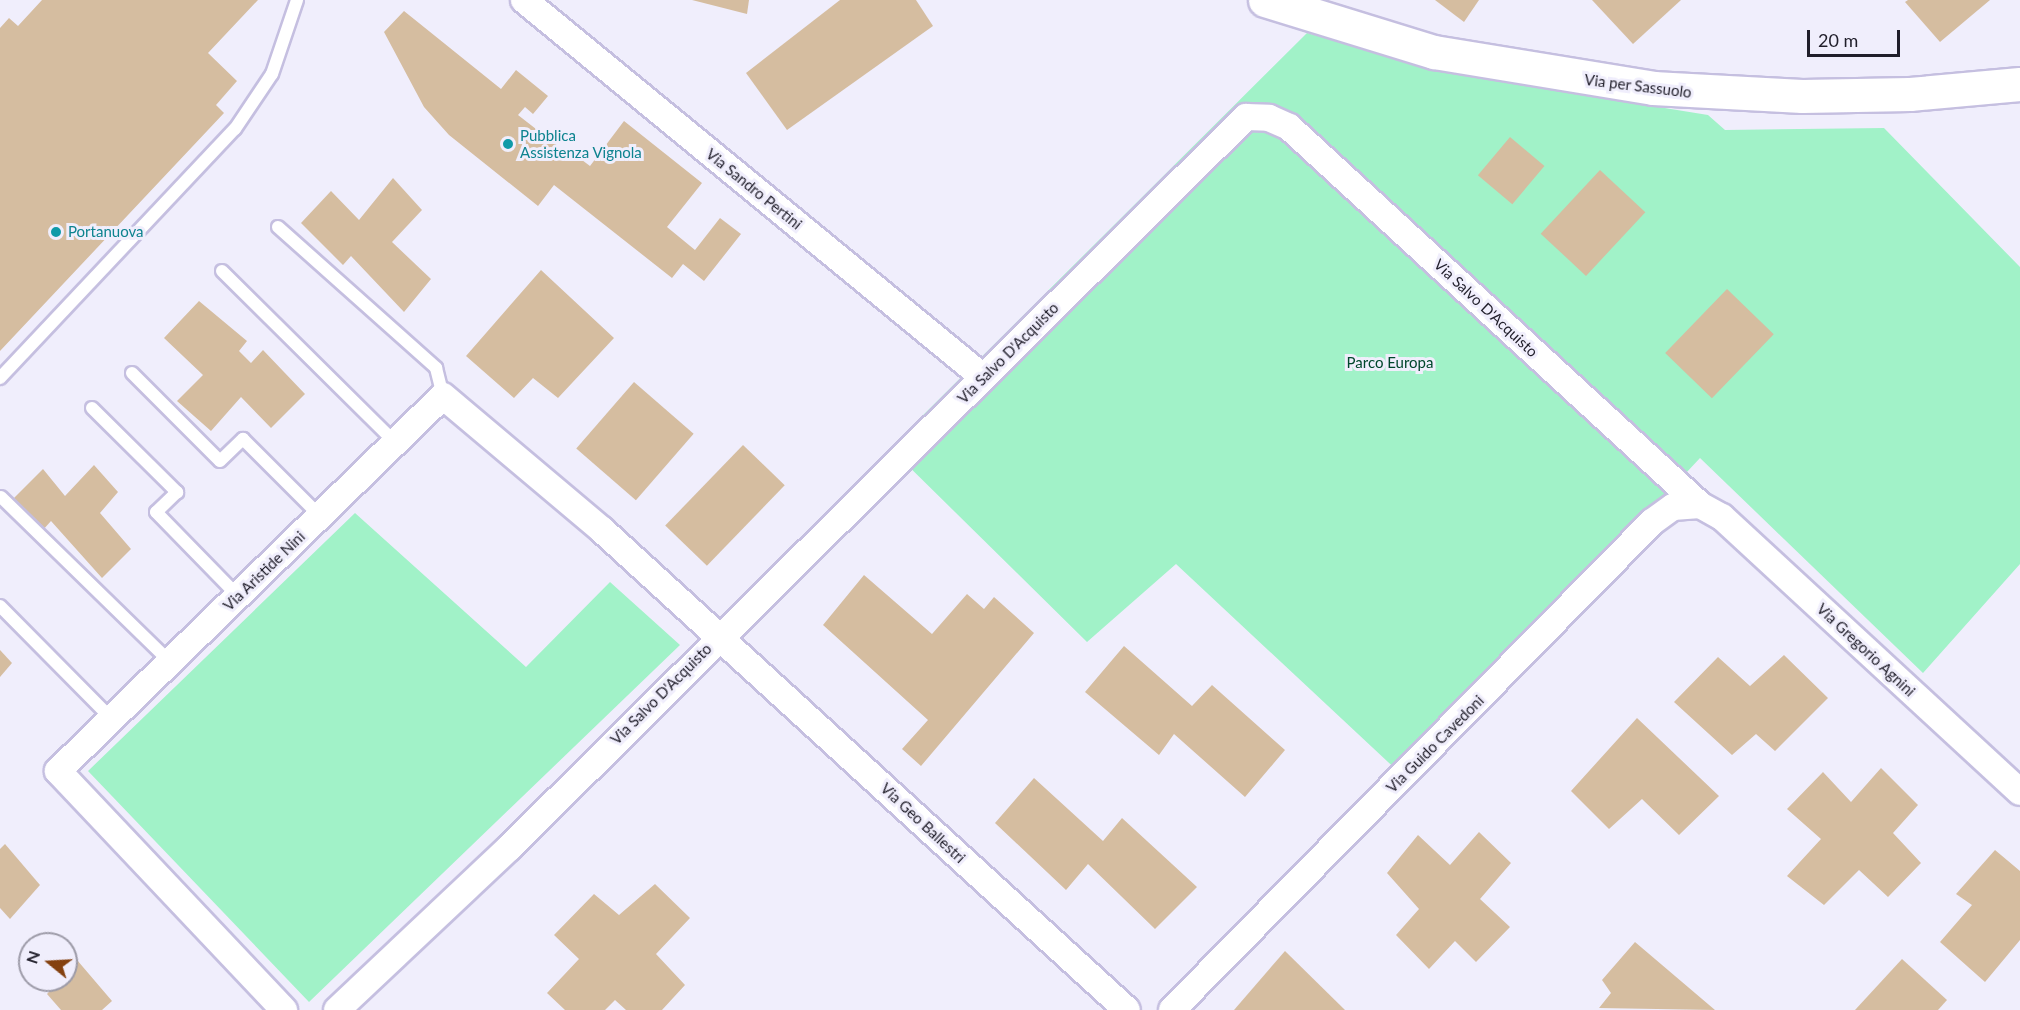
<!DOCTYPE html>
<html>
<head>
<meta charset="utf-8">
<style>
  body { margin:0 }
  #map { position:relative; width:2020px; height:1010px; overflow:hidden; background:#f0eefc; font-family:Lato,sans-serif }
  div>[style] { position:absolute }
  .green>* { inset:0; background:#a1f2c8 }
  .building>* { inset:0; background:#d5bda0; transform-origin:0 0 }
  .roads { filter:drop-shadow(2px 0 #c5bfe0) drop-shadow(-2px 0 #c5bfe0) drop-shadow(0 2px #c5bfe0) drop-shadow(0 -2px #c5bfe0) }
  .lane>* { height:12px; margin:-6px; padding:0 6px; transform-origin:6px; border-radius:6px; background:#fff }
  .street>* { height:26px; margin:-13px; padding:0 13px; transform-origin:13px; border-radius:13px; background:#fff }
  .secondary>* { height:33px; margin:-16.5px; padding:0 16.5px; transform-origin:16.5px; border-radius:16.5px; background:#fff }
  .dots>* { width:16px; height:16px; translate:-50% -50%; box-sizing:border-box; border:3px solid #f0eefc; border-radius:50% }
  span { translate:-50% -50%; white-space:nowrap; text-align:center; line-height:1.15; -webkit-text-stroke:6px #f0eefc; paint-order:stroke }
  .street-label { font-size:15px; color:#201e2a }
  .culture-label { font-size:15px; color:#0d838f }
  .left { translate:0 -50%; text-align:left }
  .park-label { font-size:15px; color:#00472c }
  .north { position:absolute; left:18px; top:932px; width:60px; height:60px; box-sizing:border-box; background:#f0eefc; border:2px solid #9d9ba8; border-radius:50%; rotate:288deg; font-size:16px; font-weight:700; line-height:24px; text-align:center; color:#201e2a }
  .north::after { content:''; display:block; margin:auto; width:21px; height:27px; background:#844110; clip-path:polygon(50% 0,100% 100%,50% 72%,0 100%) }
  .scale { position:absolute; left:1807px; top:30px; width:93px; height:27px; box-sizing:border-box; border:3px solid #201e2a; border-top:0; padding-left:8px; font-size:18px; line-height:21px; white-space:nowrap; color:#201e2a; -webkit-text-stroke:4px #f0eefc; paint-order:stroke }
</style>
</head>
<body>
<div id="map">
  <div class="green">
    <i style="clip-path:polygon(1307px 33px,1466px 76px,1708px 115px,1725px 130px,1884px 128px,2020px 267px,2020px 564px,1923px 673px,1700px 458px,1403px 776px,1176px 564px,1087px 642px,890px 448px)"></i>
    <i style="clip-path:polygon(355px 513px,526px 667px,610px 582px,680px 645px,309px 1002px,88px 771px)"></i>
  </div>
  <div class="building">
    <i style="clip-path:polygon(42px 0,258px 0,208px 53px,237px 81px,216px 105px,224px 113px,0 351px,0 28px,9px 18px,18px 26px)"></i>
    <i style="clip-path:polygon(692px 0,749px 0,747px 14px)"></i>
    <i style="clip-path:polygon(840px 0,916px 0,933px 26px,787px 130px,746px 73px)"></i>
    <i style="clip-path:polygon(1435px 0,1479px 0,1464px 22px)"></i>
    <i style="clip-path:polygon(1592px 0,1681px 0,1633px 44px)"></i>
    <i style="clip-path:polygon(1908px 0,1990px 0,1940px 42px,1905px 2px)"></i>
    <i style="clip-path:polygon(404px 11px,501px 89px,516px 70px,548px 96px,533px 114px,525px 107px,518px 115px,572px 157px,574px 154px,590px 166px,624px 121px,702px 183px,667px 227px,695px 250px,720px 218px,741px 234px,704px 281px,683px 264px,672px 278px,554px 185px,538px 206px,449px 135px,424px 107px,384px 32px)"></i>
    <i style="left:1510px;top:137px;width:45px;height:50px;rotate:40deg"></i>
    <i style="left:1600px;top:170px;width:62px;height:87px;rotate:43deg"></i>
    <i style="clip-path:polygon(393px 178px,422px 210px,392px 242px,431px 279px,404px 312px,351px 256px,343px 265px,301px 223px,331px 191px,359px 220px)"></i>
    <i style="clip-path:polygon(541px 270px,614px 338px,558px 398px,533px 378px,514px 398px,466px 356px)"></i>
    <i style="left:1727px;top:289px;width:65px;height:89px;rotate:44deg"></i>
    <i style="clip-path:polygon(199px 301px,247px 341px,239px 351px,251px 363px,263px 350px,305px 394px,271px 428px,241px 397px,211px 431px,177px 401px,203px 375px,164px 338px)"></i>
    <i style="left:634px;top:382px;width:79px;height:88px;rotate:41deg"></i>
    <i style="left:743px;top:445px;width:58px;height:112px;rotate:44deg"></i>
    <i style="clip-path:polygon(94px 465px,118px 492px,100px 513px,131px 549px,102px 578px,51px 521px,42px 531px,13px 499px,43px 469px,65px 496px)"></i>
    <i style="clip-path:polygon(864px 575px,932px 634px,967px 594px,984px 609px,994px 597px,1034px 633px,921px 766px,902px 749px,928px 720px,823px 625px)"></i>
    <i style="clip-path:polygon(1124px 646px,1192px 706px,1212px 685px,1285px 750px,1245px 797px,1174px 734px,1159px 755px,1085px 692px)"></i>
    <i style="clip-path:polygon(0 650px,12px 663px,0 677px)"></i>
    <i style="clip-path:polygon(1784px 655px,1828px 698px,1775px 751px,1756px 734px,1732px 755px,1674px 702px,1718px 657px,1750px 686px)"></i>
    <i style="clip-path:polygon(1637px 718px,1719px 796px,1679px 835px,1642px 799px,1609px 829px,1571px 791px)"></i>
    <i style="clip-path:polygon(1881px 768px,1918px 805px,1893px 833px,1921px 863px,1888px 897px,1859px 870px,1824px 905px,1787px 876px,1821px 839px,1787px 809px,1823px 772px,1851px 802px)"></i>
    <i style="clip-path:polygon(1034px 778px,1103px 841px,1122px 818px,1197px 887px,1155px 929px,1088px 864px,1066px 890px,995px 823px)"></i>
    <i style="clip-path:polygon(1479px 832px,1511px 863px,1480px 899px,1510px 927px,1476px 962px,1455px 941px,1429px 969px,1396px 935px,1419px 909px,1387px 873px,1418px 835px,1450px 865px)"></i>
    <i style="clip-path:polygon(5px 844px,40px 885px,10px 919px,0 908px,0 849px)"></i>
    <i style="clip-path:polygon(1995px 850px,2020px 871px,2020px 940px,1985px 982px,1940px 942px,1972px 905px,1956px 894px)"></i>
    <i style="clip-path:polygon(655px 884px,690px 918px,656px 954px,685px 985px,662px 1010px,626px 1010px,615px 1000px,605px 1010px,565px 1010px,547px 993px,579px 959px,554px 935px,594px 894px,619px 915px)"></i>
    <i style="clip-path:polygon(1635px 942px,1715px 1010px,1599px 1008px,1611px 993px,1602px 980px)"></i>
    <i style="clip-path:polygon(1285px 951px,1345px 1010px,1234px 1010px)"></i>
    <i style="clip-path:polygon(1902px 959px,1947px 1000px,1938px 1010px,1855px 1010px)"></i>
    <i style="clip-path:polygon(77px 960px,112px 1001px,102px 1010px,61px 1010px,47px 994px,60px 980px,66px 980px)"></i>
  </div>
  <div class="roads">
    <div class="lane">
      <i style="left:278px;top:227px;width:212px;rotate:41.7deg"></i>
      <i style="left:436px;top:368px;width:29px;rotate:76deg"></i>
      <i style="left:222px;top:271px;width:243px;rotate:44.7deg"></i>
      <i style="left:132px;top:373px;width:124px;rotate:45deg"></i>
      <i style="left:220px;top:461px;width:32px;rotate:-44deg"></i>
      <i style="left:243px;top:439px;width:109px;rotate:45deg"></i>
      <i style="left:0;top:378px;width:342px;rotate:-46.7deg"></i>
      <i style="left:235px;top:129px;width:66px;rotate:-56.1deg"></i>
      <i style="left:272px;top:74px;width:78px;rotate:-71.3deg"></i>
      <i style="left:92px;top:408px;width:120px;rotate:44.7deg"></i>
      <i style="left:177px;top:492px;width:29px;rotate:136deg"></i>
      <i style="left:156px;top:512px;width:117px;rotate:45.7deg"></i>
      <i style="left:1px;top:497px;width:236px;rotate:44.3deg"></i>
      <i style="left:0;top:606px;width:159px;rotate:45.3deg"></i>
    </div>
    <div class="street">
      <i style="left:524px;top:0;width:594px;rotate:39.4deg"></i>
      <i style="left:284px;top:1010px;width:329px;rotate:-133.4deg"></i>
      <i style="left:58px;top:771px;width:537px;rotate:-44.25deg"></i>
      <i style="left:443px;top:396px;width:208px;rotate:40.1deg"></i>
      <i style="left:602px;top:530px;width:711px;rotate:42.44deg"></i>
      <i style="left:337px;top:1010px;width:236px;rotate:-43.3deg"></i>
      <i style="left:509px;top:848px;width:1038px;rotate:-44.77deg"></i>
      <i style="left:1246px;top:117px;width:23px;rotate:2deg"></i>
      <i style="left:1269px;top:118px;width:22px;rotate:24deg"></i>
      <i style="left:1289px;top:127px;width:558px;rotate:42.6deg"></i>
      <i style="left:1172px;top:1010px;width:685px;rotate:-45.47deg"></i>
      <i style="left:1652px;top:522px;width:26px;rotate:-36deg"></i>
      <i style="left:1673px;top:507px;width:27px;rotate:-4deg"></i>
      <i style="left:1700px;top:505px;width:25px;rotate:29deg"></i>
      <i style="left:1722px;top:517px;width:405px;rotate:42.7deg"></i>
    </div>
    <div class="secondary">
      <i style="left:1265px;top:0;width:177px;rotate:17.1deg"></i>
      <i style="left:1434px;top:52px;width:222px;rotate:9.3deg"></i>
      <i style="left:1653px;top:88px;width:149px;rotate:3.1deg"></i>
      <i style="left:1802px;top:96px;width:108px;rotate:-1.1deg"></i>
      <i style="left:1910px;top:94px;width:110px;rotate:-5.2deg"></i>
    </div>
  </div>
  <div class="dots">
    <i style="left:508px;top:144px;background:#0f9aa8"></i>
    <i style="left:56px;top:232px;background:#0f9aa8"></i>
  </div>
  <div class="street-label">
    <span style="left:1638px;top:86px;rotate:7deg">Via per Sassuolo</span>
    <span style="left:754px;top:189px;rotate:39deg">Via Sandro Pertini</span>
    <span style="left:1486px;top:308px;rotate:43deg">Via Salvo D'Acquisto</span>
    <span style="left:1008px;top:353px;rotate:-45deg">Via Salvo D'Acquisto</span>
    <span style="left:264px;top:571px;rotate:-44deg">Via Aristide Nini</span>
    <span style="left:1866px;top:650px;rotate:43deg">Via Gregorio Agnini</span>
    <span style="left:661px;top:694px;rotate:-45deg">Via Salvo D'Acquisto</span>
    <span style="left:1435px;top:744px;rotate:-45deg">Via Guido Cavedoni</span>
    <span style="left:923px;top:823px;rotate:43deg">Via Geo Ballestri</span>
  </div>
  <div class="culture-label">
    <span class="left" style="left:520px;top:144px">Pubblica<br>Assistenza Vignola</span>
    <span class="left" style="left:68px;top:232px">Portanuova</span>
  </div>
  <div class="park-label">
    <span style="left:1390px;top:363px">Parco Europa</span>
  </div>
  <div class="north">N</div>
  <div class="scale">20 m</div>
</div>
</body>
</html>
